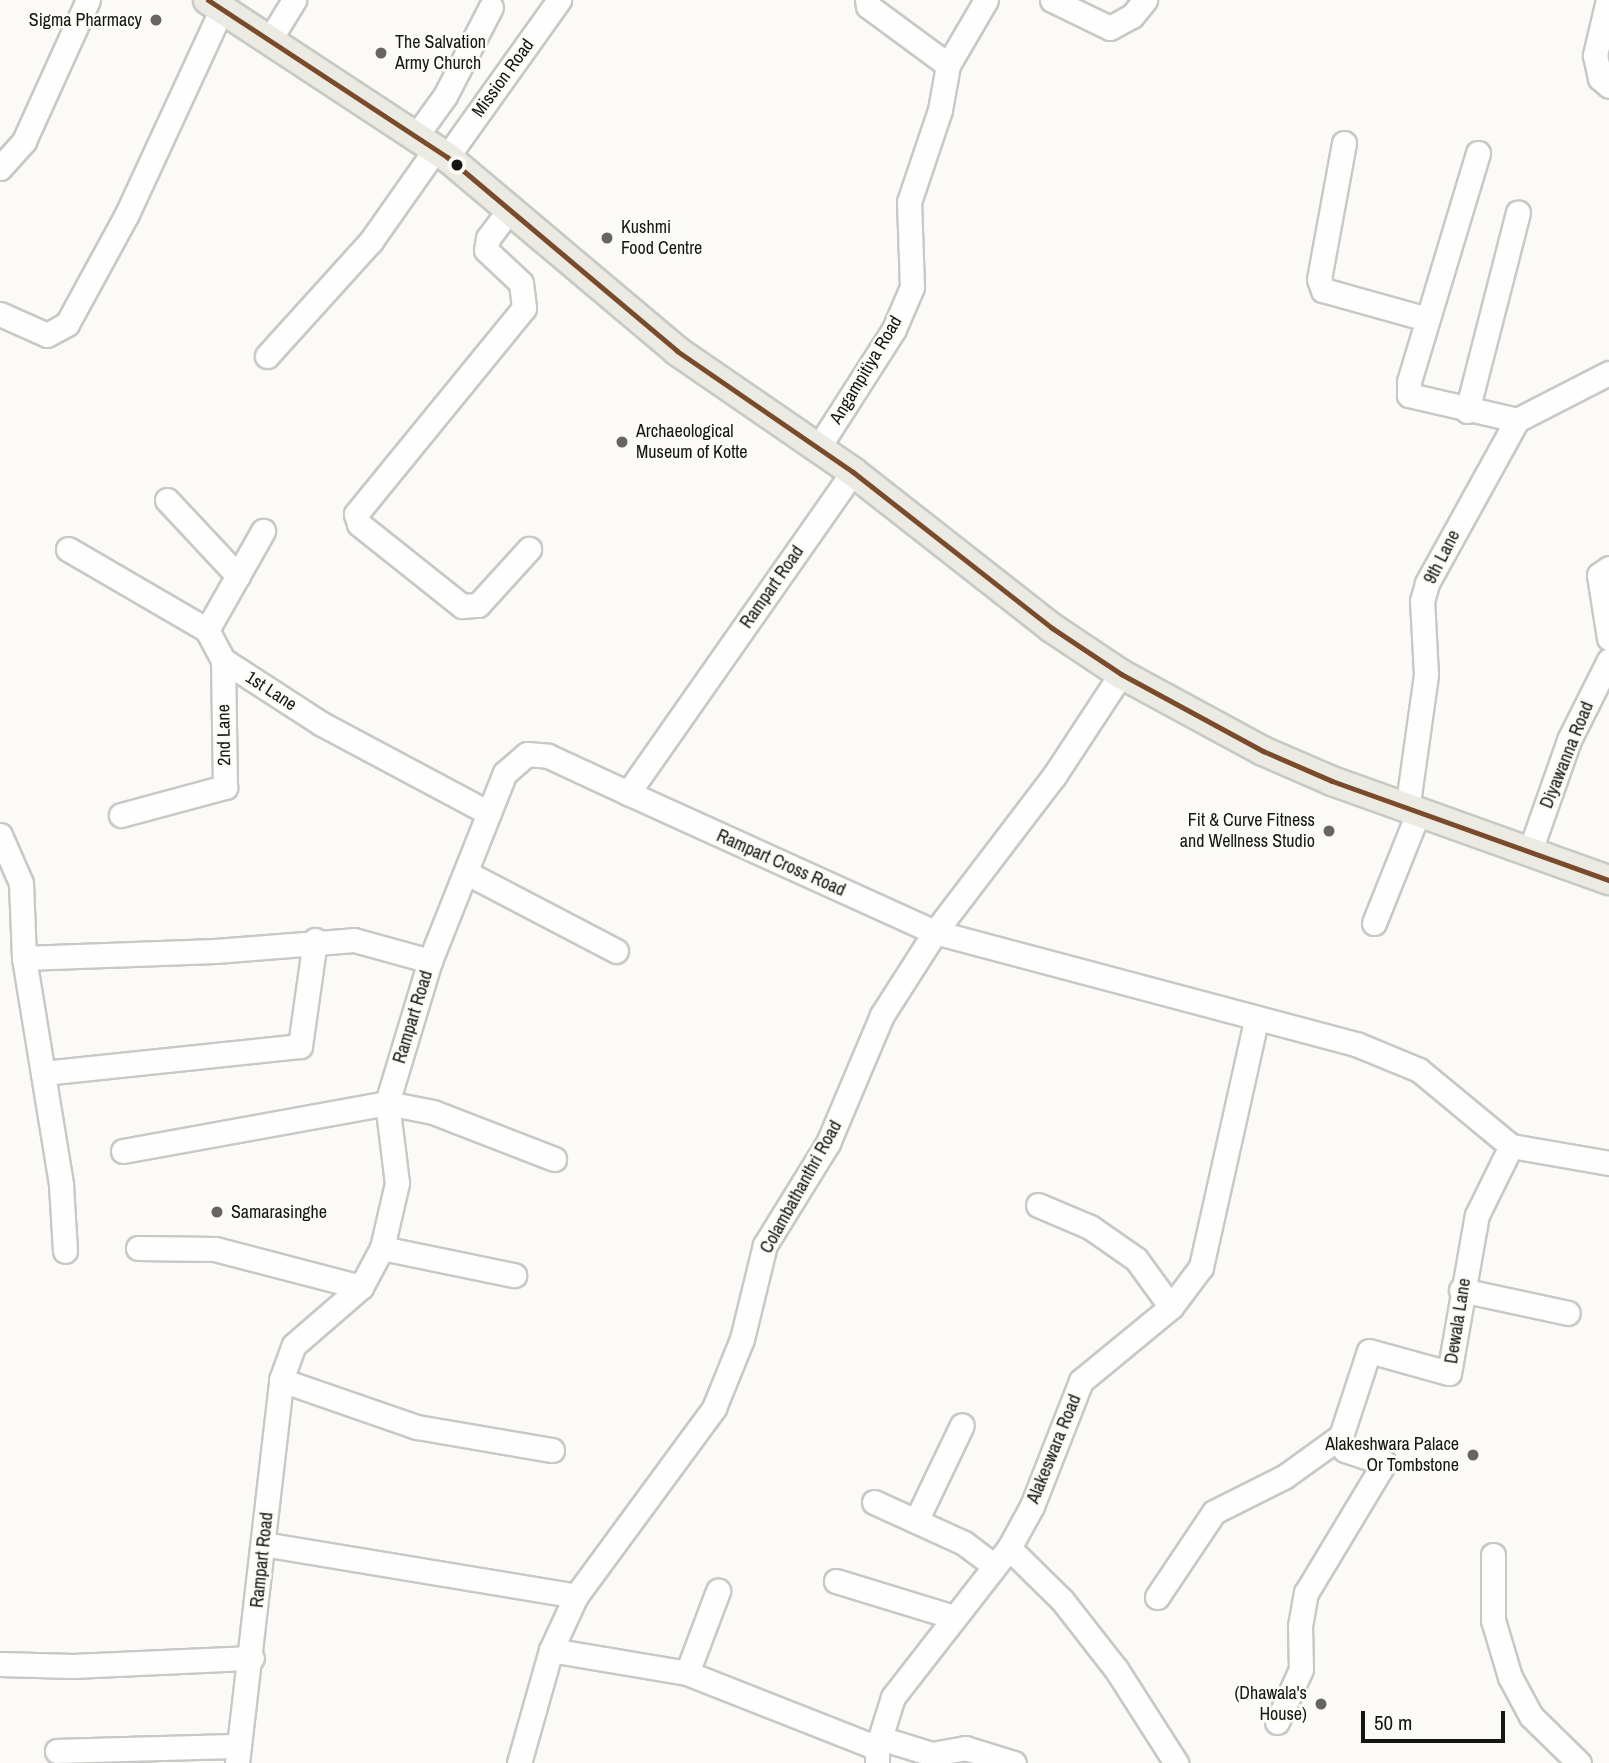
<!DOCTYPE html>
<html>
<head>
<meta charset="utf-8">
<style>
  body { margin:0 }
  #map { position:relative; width:1609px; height:1763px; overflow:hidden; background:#fbfaf7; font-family:"Archivo Narrow",sans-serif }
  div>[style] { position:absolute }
  .roads { filter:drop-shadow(2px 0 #c8c8c6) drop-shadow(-2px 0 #c8c8c6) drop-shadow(0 2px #c8c8c6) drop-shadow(0 -2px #c8c8c6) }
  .minor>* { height:23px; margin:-11.5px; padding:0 11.5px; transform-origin:11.5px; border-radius:11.5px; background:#fefefe }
  .major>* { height:28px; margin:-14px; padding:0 14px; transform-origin:14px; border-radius:14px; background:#ecebe3 }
  .bus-1>* { height:5px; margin:-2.5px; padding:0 2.5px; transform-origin:2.5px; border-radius:2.5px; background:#7a4b2a }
  .dots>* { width:19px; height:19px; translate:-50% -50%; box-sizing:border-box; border:4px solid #fcfbf6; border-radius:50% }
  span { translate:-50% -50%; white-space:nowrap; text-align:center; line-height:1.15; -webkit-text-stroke:5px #fcfbf6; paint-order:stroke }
  .poi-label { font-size:18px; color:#151513 }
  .right { translate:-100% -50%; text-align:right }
  .left { translate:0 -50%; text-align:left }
  .street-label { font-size:18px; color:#151513 }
  .scale { position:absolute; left:1361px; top:1711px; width:144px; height:32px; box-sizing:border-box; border:4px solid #151513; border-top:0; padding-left:9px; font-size:21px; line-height:24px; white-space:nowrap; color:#151513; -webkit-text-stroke:5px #fcfbf6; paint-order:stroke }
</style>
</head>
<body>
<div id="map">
  <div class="roads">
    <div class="minor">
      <i style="left:1052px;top:0;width:64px;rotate:25.8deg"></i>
      <i style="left:1110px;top:28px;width:25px;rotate:-29deg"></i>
      <i style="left:1132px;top:16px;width:21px;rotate:-51deg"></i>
      <i style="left:1608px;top:0;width:57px;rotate:103.3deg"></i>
      <i style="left:1595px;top:55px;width:24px;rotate:78deg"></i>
      <i style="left:1600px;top:78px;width:12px;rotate:42deg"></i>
      <i style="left:269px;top:41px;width:48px;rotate:-58.6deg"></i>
      <i style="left:948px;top:65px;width:75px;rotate:-59.7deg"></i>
      <i style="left:416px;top:136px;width:49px;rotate:-54.1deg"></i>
      <i style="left:445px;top:96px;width:100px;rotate:-62.7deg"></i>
      <i style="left:1344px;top:143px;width:138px;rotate:100.4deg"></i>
      <i style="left:1319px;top:279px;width:12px;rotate:70deg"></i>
      <i style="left:1323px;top:290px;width:108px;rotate:15.6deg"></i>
      <i style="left:1478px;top:153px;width:239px;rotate:106.8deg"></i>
      <i style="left:1409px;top:382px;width:13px;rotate:90deg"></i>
      <i style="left:1409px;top:395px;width:111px;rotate:13deg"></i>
      <i style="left:447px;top:157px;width:193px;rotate:-54.5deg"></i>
      <i style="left:0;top:168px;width:36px;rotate:-48deg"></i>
      <i style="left:24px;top:141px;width:155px;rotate:-65.6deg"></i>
      <i style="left:510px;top:209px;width:36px;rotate:127deg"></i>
      <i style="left:488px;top:238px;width:12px;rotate:99deg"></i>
      <i style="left:486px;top:250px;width:48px;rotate:43.3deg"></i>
      <i style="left:521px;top:283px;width:25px;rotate:83deg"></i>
      <i style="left:524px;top:308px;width:266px;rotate:129.2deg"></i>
      <i style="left:356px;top:514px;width:10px;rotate:73deg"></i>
      <i style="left:359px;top:524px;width:132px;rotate:38.5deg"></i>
      <i style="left:462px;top:606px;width:16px;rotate:-4deg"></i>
      <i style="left:478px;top:605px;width:76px;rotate:-47.7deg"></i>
      <i style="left:0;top:314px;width:51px;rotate:24.1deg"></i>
      <i style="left:47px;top:335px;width:23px;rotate:-29deg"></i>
      <i style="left:67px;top:324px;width:125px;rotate:-61.4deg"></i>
      <i style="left:127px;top:214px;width:227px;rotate:-65.2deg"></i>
      <i style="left:267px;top:356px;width:155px;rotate:-47.9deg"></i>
      <i style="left:371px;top:241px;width:111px;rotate:-54.9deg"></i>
      <i style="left:1467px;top:411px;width:205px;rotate:-75.6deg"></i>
      <i style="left:818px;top:448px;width:141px;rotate:-57.4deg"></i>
      <i style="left:894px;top:329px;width:46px;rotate:-66.8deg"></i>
      <i style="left:912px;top:287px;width:85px;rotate:-92deg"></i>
      <i style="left:909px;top:202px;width:97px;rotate:-71.4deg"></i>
      <i style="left:940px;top:110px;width:46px;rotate:-79.9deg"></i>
      <i style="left:948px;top:65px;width:99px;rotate:-143.6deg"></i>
      <i style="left:868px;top:6px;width:6px;rotate:-99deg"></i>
      <i style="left:167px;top:500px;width:104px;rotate:46.9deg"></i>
      <i style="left:68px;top:549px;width:161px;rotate:30.2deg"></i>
      <i style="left:207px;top:630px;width:34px;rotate:62deg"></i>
      <i style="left:223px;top:660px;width:118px;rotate:32.9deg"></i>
      <i style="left:322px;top:724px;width:189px;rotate:28.1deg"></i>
      <i style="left:1609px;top:568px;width:12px;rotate:145deg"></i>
      <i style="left:1599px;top:575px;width:64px;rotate:81deg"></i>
      <i style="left:207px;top:630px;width:114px;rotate:-60.5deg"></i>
      <i style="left:628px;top:793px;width:337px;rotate:24.4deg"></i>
      <i style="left:935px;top:932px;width:436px;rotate:14.9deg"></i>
      <i style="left:1356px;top:1044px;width:68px;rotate:22.4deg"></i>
      <i style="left:1419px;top:1070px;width:119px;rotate:39.6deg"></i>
      <i style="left:1511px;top:1146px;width:99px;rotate:9.8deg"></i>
      <i style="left:1407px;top:810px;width:137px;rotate:-82deg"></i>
      <i style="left:1426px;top:674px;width:73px;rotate:-93.1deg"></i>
      <i style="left:1422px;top:601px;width:19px;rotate:-74deg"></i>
      <i style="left:1427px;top:583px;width:186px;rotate:-61.1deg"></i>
      <i style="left:1517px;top:420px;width:103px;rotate:-27.1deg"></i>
      <i style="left:121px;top:815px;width:108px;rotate:-15.1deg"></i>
      <i style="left:225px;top:787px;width:127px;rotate:-90.9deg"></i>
      <i style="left:0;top:835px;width:52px;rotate:66.4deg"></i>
      <i style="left:21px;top:883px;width:75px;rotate:87.7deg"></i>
      <i style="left:24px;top:958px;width:230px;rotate:80.7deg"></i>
      <i style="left:61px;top:1185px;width:66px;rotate:86.5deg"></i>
      <i style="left:1530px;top:851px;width:118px;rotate:-70.6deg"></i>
      <i style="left:1569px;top:740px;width:89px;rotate:-63.4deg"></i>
      <i style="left:467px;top:873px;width:168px;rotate:27.6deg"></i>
      <i style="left:1374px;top:923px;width:118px;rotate:-68.2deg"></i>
      <i style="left:24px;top:958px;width:191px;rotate:-2.1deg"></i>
      <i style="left:215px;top:951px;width:139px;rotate:-4.5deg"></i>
      <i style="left:354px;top:940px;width:79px;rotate:15.4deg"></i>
      <i style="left:43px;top:1073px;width:258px;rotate:-6deg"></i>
      <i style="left:300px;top:1046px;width:107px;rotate:-81.9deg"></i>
      <i style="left:123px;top:1151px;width:268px;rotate:-10.3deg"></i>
      <i style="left:387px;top:1103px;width:47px;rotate:11.1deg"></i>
      <i style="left:433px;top:1112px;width:130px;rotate:21.2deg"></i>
      <i style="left:1038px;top:1205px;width:56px;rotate:22.9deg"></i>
      <i style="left:1090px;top:1227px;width:56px;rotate:34.8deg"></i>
      <i style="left:1136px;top:1259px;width:59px;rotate:53.9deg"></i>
      <i style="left:138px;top:1248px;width:77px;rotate:0.7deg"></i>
      <i style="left:215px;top:1249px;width:151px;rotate:14.6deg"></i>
      <i style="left:382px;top:1248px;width:135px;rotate:11.6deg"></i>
      <i style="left:1461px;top:1290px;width:109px;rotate:12.1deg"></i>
      <i style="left:281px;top:1380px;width:144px;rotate:19.1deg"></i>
      <i style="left:417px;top:1427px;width:137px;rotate:9.7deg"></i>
      <i style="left:874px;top:1502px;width:99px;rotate:24.5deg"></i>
      <i style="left:964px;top:1543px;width:38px;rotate:37deg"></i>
      <i style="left:916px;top:1521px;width:106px;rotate:-64.4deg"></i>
      <i style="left:263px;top:1544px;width:317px;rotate:9.4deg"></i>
      <i style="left:1009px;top:1548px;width:74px;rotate:44.5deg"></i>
      <i style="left:1062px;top:1600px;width:88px;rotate:52deg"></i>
      <i style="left:1116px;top:1669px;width:112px;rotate:57.4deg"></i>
      <i style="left:1493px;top:1555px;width:65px;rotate:90deg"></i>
      <i style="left:1493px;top:1620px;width:59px;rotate:73.4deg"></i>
      <i style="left:1510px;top:1677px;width:44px;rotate:61.7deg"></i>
      <i style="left:1531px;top:1716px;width:67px;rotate:44.4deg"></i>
      <i style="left:836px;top:1581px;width:123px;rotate:17deg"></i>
      <i style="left:1157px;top:1597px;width:102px;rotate:-56.2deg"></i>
      <i style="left:1214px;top:1512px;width:78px;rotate:-26.6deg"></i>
      <i style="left:1284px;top:1477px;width:70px;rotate:-35.7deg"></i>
      <i style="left:1341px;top:1436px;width:89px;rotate:-71.8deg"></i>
      <i style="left:1369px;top:1351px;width:83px;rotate:15.4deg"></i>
      <i style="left:1449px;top:1373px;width:160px;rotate:-80deg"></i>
      <i style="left:1477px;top:1215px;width:77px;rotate:-63.8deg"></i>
      <i style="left:551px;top:1650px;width:138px;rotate:9.6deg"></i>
      <i style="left:687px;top:1673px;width:204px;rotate:21.5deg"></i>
      <i style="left:0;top:1664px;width:73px;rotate:1.6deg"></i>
      <i style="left:73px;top:1666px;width:179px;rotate:-2.6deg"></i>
      <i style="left:687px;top:1673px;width:88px;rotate:-69.3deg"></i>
      <i style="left:1277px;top:1722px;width:58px;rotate:-65.6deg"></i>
      <i style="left:1301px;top:1669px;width:43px;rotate:-91.3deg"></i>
      <i style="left:1300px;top:1626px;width:34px;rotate:-80deg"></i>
      <i style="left:1306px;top:1593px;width:152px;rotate:-59deg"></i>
      <i style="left:1384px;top:1463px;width:41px;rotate:-161.6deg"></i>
      <i style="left:1345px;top:1450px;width:15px;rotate:-106deg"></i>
      <i style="left:880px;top:1738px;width:54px;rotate:17.1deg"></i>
      <i style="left:932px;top:1754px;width:34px;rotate:-10deg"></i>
      <i style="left:965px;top:1748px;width:51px;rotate:17deg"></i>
      <i style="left:57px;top:1751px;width:182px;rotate:-1.6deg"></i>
      <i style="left:237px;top:1763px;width:386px;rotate:-83.4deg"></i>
      <i style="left:281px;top:1380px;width:37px;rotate:-70deg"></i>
      <i style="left:294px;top:1345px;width:89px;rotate:-40.9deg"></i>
      <i style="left:361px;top:1287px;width:44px;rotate:-61.7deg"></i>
      <i style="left:382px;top:1248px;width:67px;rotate:-77deg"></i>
      <i style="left:397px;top:1183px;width:81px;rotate:-97.1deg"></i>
      <i style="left:387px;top:1103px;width:148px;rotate:-73.2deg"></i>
      <i style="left:430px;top:961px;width:202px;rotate:-68.3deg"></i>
      <i style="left:505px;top:773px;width:29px;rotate:-41deg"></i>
      <i style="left:527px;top:754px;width:21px;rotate:5deg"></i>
      <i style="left:548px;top:756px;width:88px;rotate:24.8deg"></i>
      <i style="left:628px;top:793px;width:392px;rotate:-55deg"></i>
      <i style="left:519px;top:1763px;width:117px;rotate:-74.2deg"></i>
      <i style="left:551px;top:1650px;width:60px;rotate:-65.2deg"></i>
      <i style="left:576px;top:1596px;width:233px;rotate:-53.7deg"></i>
      <i style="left:714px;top:1408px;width:74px;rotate:-67.9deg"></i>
      <i style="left:742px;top:1339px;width:97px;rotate:-76.3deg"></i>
      <i style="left:765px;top:1245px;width:120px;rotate:-58.3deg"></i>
      <i style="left:828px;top:1143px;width:139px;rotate:-67.1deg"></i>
      <i style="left:882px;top:1015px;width:98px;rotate:-57.4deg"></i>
      <i style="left:935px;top:932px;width:196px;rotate:-52.7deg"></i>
      <i style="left:1054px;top:776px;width:122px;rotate:-56.7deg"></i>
      <i style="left:877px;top:1763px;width:15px;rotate:-90deg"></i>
      <i style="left:877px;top:1748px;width:53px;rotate:-72.6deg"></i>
      <i style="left:893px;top:1697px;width:189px;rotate:-52.1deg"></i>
      <i style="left:1009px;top:1548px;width:48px;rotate:-61.3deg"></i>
      <i style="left:1032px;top:1506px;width:134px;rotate:-68.6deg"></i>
      <i style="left:1081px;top:1381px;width:117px;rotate:-39.4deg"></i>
      <i style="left:1171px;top:1307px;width:50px;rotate:-53.1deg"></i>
      <i style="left:1201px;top:1267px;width:252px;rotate:-77.4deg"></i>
    </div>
    <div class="major">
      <i style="left:208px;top:0;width:286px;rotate:33.3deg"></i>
      <i style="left:447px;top:157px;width:301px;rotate:40.1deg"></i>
      <i style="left:677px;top:351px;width:214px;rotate:34.5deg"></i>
      <i style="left:853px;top:472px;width:253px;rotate:38.1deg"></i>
      <i style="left:1052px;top:628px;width:83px;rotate:33.7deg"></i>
      <i style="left:1121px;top:674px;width:162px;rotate:28.5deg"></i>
      <i style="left:1263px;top:751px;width:75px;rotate:23.5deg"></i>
      <i style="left:1332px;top:781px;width:294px;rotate:19.7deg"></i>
    </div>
  </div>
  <div class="bus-1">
    <i style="left:208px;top:0;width:286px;rotate:33.3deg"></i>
    <i style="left:447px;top:157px;width:301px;rotate:40.1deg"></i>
    <i style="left:677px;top:351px;width:214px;rotate:34.5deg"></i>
    <i style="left:853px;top:472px;width:253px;rotate:38.1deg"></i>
    <i style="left:1052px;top:628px;width:83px;rotate:33.7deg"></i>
    <i style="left:1121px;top:674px;width:162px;rotate:28.5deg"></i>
    <i style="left:1263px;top:751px;width:75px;rotate:23.5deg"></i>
    <i style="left:1332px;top:781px;width:294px;rotate:19.7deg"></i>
  </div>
  <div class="dots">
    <i style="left:156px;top:20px;background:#666563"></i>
    <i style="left:381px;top:53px;background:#666563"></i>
    <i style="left:457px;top:165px;background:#151513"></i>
    <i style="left:607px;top:238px;background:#666563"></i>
    <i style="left:622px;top:442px;background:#666563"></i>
    <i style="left:1329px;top:831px;background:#666563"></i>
    <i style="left:217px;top:1212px;background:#666563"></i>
    <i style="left:1473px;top:1455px;background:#666563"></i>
    <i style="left:1321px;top:1704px;background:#666563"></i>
  </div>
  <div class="poi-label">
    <span class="right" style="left:142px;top:20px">Sigma Pharmacy</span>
    <span class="left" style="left:395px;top:53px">The Salvation<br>Army Church</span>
    <span class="left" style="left:621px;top:238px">Kushmi<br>Food Centre</span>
    <span class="left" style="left:636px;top:442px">Archaeological<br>Museum of Kotte</span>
    <span class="right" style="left:1315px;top:831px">Fit &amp; Curve Fitness<br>and Wellness Studio</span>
    <span class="left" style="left:231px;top:1212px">Samarasinghe</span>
    <span class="right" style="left:1459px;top:1455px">Alakeshwara Palace<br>Or Tombstone</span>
    <span class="right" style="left:1307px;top:1704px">(Dhawala's<br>House)</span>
  </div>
  <div class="street-label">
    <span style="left:503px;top:78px;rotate:-54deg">Mission Road</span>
    <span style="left:866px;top:370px;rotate:-59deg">Angampitiya Road</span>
    <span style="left:1442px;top:557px;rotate:-63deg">9th Lane</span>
    <span style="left:772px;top:587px;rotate:-55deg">Rampart Road</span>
    <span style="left:271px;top:691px;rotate:33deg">1st Lane</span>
    <span style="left:224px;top:735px;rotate:-91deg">2nd Lane</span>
    <span style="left:1567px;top:755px;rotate:-68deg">Diyawanna Road</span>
    <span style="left:781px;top:863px;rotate:24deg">Rampart Cross Road</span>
    <span style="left:413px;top:1017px;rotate:-73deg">Rampart Road</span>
    <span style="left:801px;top:1187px;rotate:-61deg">Colambathanthri Road</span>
    <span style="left:1458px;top:1321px;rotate:-81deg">Dewala Lane</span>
    <span style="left:1054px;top:1449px;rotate:-68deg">Alakeswara Road</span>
    <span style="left:262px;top:1560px;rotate:-84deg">Rampart Road</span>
  </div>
  <div class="scale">50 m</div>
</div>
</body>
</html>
